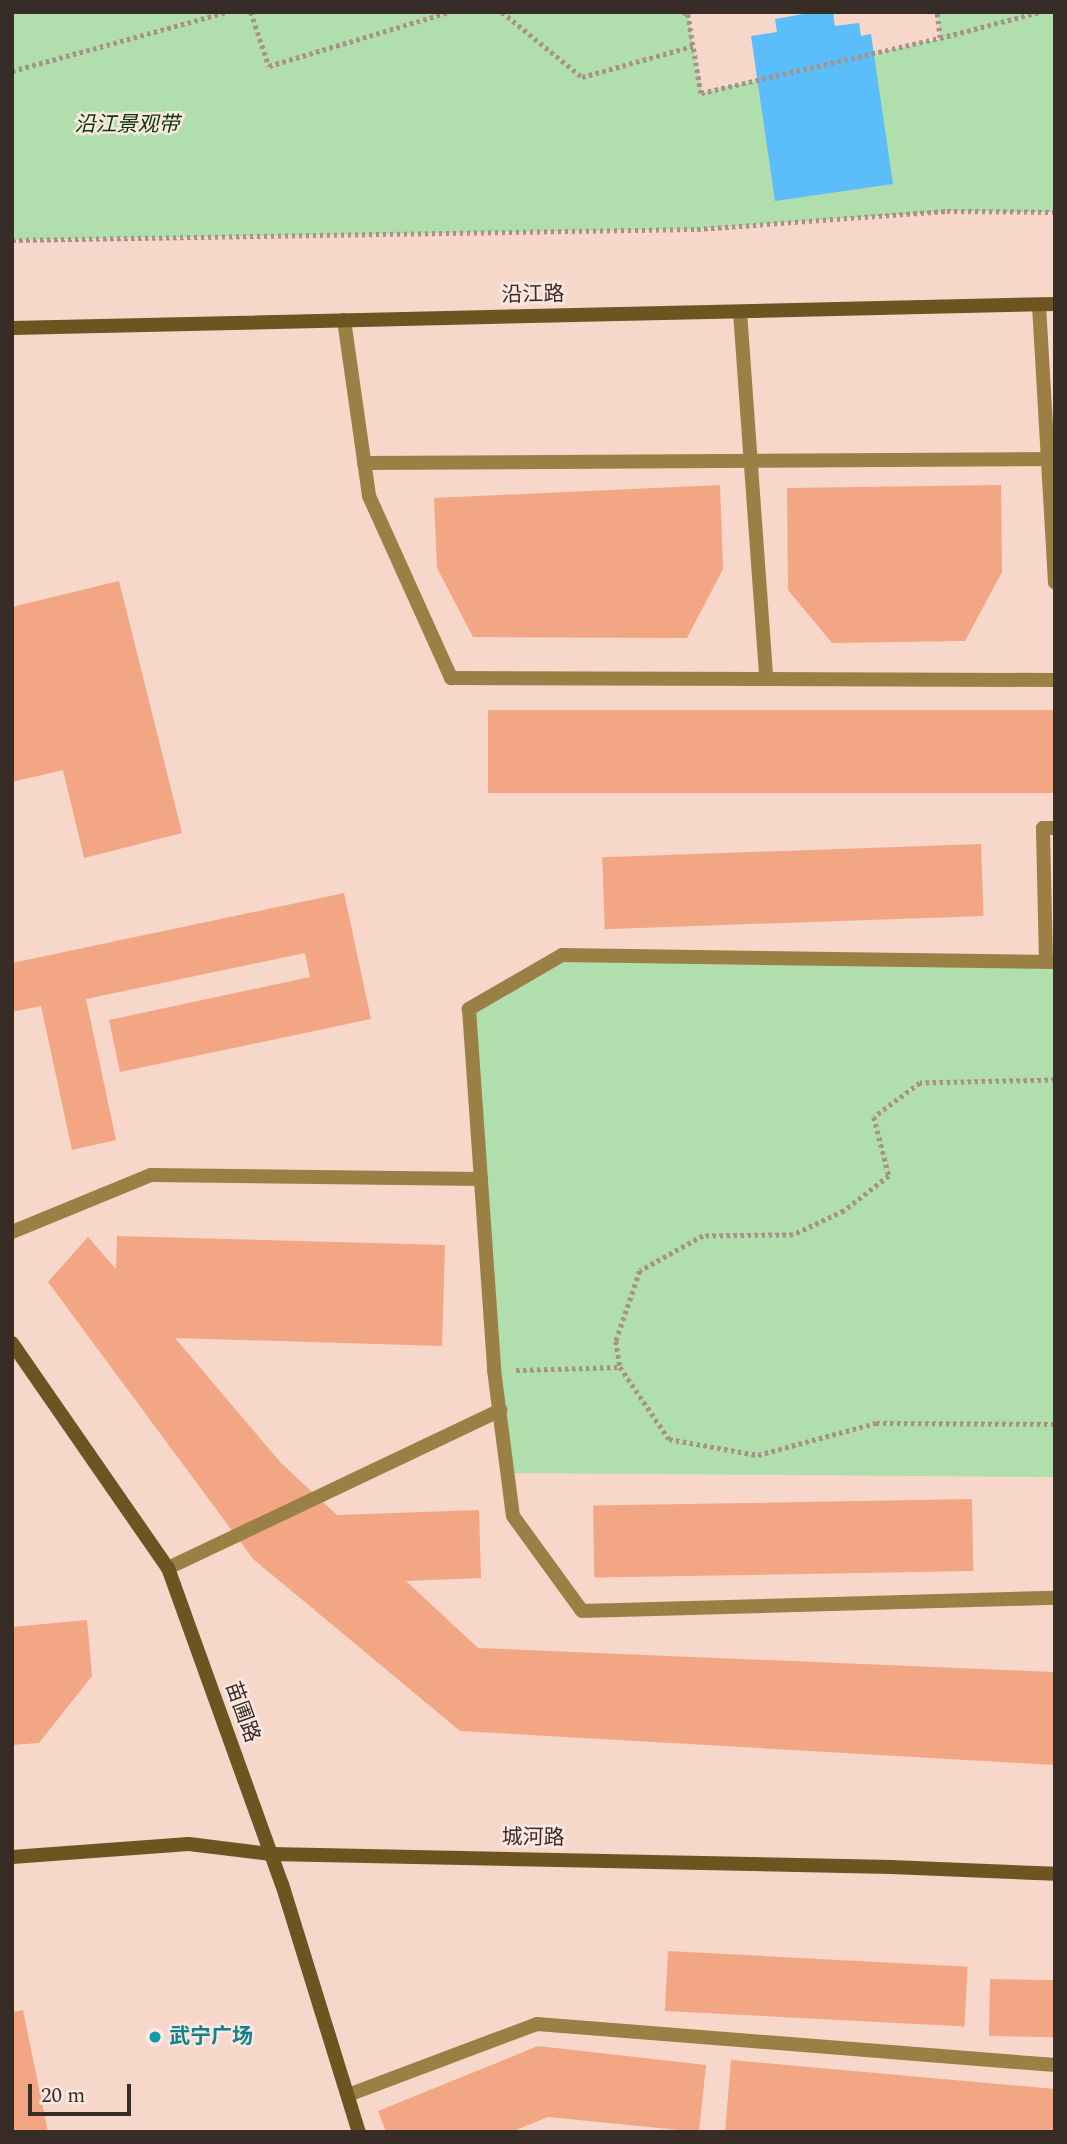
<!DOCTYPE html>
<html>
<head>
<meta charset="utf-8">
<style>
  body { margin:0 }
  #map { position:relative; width:1067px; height:2144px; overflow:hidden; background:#f6d7ca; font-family:Spectral,"Noto Sans SC",serif }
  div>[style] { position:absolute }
  .green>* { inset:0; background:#b0deac }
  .water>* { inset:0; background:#5cbdfb }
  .building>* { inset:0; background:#f3a684; transform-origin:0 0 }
  .path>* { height:4.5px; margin-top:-2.25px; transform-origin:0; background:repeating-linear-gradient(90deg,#a89187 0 3.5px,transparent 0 7px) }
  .lane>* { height:14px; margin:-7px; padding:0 7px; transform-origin:7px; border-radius:7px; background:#9a8044 }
  .secondary>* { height:14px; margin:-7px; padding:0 7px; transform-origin:7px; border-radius:7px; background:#6c5520 }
  .dots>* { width:19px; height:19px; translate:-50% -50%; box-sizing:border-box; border:4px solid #fae7df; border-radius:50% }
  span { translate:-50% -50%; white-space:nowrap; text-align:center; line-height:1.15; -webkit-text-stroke:5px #fae7df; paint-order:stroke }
  .park-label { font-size:21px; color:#063905; font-style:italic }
  .street-label { font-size:21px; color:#382c27 }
  .culture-label { font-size:21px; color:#0d838f; font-weight:700 }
  .left { translate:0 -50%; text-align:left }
  .frame { position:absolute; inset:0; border:14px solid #382c27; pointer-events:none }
  .scale { position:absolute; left:28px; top:2084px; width:103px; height:32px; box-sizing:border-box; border:4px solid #382c27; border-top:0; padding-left:9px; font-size:21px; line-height:24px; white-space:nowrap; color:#382c27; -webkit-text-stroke:5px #fae7df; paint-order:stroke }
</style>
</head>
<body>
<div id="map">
  <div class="green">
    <i style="clip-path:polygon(12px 12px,683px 12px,688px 14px,702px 92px,940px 39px,937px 12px,1055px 12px,1055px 212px,947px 211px,697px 229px,12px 240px)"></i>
    <i style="clip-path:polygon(562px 955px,1055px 962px,1055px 1477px,508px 1473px,469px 1009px)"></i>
  </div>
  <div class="water">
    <i style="clip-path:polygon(815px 12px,833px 12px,835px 26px,859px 23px,861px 36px,871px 34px,893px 184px,775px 201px,751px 36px,777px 32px,775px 19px)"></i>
  </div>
  <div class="building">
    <i style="clip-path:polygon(720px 485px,723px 569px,687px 638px,473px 637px,437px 568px,434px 498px)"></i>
    <i style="clip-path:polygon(1001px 485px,1002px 572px,965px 641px,832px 643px,788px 590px,787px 488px)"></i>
    <i style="clip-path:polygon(119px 581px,182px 833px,84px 858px,63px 770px,12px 782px,12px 607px)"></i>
    <i style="left:1055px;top:710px;width:83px;height:567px;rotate:90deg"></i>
    <i style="left:981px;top:844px;width:72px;height:379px;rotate:88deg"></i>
    <i style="clip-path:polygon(344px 893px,371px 1019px,120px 1072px,109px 1020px,310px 977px,305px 953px,86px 999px,116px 1140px,72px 1150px,41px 1006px,12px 1012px,12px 963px)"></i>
    <i style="clip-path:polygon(117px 1236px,445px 1245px,442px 1346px,175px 1338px,281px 1463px,337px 1515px,479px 1510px,481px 1578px,406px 1581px,478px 1648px,1055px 1672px,1055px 1765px,460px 1731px,253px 1559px,48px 1282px,88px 1237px,116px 1269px)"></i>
    <i style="left:972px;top:1499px;width:72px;height:379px;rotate:89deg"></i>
    <i style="clip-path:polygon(87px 1620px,92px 1676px,39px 1743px,12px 1745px,12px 1627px)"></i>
    <i style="left:668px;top:1951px;width:300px;height:60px;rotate:3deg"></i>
    <i style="left:990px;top:1979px;width:65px;height:57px;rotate:1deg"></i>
    <i style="clip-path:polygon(23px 2010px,48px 2132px,12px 2132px,12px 2012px)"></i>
    <i style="clip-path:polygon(538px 2046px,706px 2065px,699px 2132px,548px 2117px,511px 2132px,386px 2132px,378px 2111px)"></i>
    <i style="clip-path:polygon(731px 2060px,1055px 2089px,1055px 2132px,725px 2132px)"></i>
  </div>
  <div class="path">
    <i style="left:251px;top:12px;width:57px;rotate:71.6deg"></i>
    <i style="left:269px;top:66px;width:188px;rotate:-16.7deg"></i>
    <i style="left:502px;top:12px;width:103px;rotate:39.1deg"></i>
    <i style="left:582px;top:77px;width:115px;rotate:-15.6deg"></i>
    <i style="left:683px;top:12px;width:5px;rotate:22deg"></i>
    <i style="left:688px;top:14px;width:80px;rotate:80.7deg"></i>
    <i style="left:701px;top:93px;width:245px;rotate:-13deg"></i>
    <i style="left:940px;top:38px;width:26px;rotate:-97deg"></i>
    <i style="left:940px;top:38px;width:102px;rotate:-14.7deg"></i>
    <i style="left:12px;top:71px;width:222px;rotate:-15.4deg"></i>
    <i style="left:12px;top:240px;width:685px;rotate:-0.92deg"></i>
    <i style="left:697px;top:229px;width:251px;rotate:-4.1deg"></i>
    <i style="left:947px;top:211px;width:108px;rotate:0.5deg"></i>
    <i style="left:1055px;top:1080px;width:135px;rotate:178.7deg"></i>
    <i style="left:920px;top:1083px;width:57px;rotate:143.5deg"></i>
    <i style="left:874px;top:1117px;width:61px;rotate:75.7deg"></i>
    <i style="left:889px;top:1176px;width:57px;rotate:142.1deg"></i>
    <i style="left:844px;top:1211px;width:56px;rotate:154.8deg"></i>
    <i style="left:793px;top:1235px;width:90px;rotate:179.4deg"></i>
    <i style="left:703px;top:1236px;width:72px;rotate:150.9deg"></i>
    <i style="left:640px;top:1271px;width:74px;rotate:108.9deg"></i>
    <i style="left:616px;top:1341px;width:26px;rotate:81deg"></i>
    <i style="left:620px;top:1367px;width:87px;rotate:55.8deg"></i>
    <i style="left:669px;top:1439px;width:90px;rotate:10.2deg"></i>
    <i style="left:758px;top:1455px;width:122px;rotate:-15.2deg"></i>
    <i style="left:876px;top:1423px;width:179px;rotate:0.3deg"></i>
    <i style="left:516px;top:1370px;width:103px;rotate:-1.7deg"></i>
  </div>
  <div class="lane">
    <i style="left:1039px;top:305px;width:278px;rotate:86.7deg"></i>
    <i style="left:740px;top:312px;width:368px;rotate:85.9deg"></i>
    <i style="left:344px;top:320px;width:178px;rotate:81.9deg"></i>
    <i style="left:369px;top:496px;width:200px;rotate:65.7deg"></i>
    <i style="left:451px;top:678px;width:604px;rotate:0.19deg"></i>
    <i style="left:364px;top:463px;width:691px;rotate:-0.33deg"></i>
    <i style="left:1046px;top:962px;width:134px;rotate:-91.3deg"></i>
    <i style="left:1043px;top:828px;width:12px"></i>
    <i style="left:1055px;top:962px;width:493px;rotate:-179.2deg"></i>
    <i style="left:562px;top:955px;width:108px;rotate:149.9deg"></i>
    <i style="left:469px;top:1009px;width:362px;rotate:86deg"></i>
    <i style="left:494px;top:1370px;width:147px;rotate:82.6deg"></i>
    <i style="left:513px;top:1516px;width:117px;rotate:54deg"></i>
    <i style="left:582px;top:1611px;width:473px;rotate:-1.6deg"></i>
    <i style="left:12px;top:1232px;width:150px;rotate:-22.3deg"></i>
    <i style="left:151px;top:1175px;width:330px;rotate:0.7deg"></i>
    <i style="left:168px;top:1568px;width:368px;rotate:-25.4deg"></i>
    <i style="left:348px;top:2095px;width:202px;rotate:-20.6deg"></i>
    <i style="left:537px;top:2024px;width:520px;rotate:4.53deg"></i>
  </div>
  <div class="secondary">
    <i style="left:12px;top:328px;width:1043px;rotate:-1.32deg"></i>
    <i style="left:12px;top:1343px;width:274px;rotate:55.3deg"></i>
    <i style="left:168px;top:1568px;width:336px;rotate:70.2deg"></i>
    <i style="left:282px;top:1884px;width:260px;rotate:72.8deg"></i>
    <i style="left:12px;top:1857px;width:177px;rotate:-4.2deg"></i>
    <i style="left:189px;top:1844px;width:83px;rotate:7deg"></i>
    <i style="left:271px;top:1854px;width:620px;rotate:1.2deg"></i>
    <i style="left:891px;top:1867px;width:164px;rotate:2.4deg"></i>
  </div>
  <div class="dots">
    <i style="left:155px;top:2037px;background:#0f9aa8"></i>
  </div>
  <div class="park-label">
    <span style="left:127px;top:125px">沿江景观带</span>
  </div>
  <div class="street-label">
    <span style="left:533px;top:295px;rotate:-1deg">沿江路</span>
    <span style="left:242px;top:1712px;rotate:70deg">苗圃路</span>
    <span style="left:533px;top:1838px;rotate:1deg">城河路</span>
  </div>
  <div class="culture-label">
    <span class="left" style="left:169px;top:2037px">武宁广场</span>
  </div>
  <div class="frame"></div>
  <div class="scale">20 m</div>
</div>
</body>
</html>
